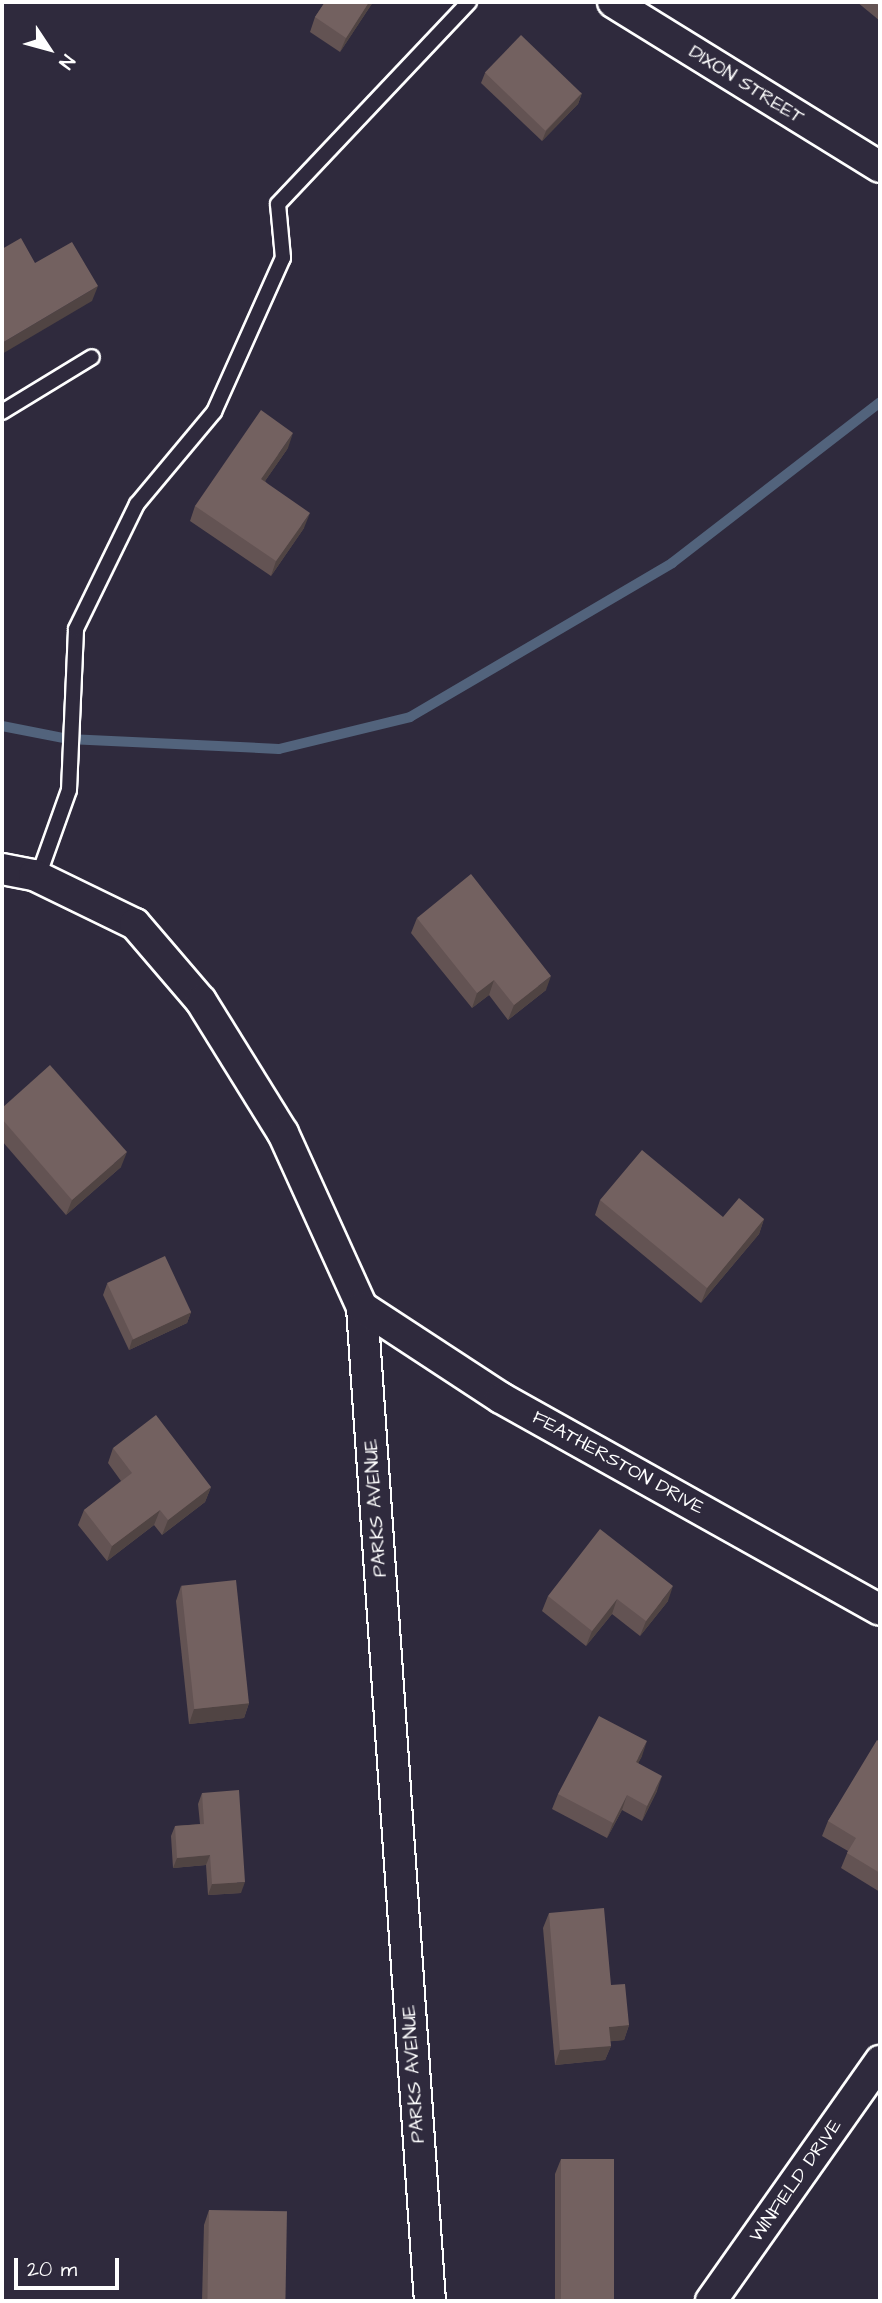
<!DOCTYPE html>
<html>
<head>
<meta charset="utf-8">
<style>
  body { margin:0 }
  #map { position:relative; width:882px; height:2303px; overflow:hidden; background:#2f2a3d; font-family:"Architects Daughter",sans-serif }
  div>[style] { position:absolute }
  .stream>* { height:10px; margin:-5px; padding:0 5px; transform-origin:5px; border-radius:5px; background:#52637c }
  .roads { filter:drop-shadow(2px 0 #fff) drop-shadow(-2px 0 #fff) drop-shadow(0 2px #fff) drop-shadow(0 -2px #fff) }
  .service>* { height:14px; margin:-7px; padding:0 7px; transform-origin:7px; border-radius:7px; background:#2f2a3d }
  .minor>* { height:30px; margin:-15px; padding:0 15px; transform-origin:15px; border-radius:15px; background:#2f2a3d }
  .wall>* { inset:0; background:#635353 }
  .shaded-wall>* { inset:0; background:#504443 }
  .building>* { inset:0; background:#736160; transform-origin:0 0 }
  span { translate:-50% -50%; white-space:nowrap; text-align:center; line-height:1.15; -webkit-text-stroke:5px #2f2a3d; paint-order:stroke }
  .street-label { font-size:19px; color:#fff }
  .frame { position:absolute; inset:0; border:4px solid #fff; pointer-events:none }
  .north { position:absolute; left:14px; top:14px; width:70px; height:70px; -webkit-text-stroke:5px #2f2a3d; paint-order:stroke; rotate:126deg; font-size:19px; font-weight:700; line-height:28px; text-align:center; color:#fff }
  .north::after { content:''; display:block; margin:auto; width:24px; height:32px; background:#fff; clip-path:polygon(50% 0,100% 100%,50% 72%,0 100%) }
  .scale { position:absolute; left:14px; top:2258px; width:105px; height:32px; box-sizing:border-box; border:4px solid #fff; border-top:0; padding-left:9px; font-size:21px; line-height:24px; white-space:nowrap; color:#fff; -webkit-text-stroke:5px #2f2a3d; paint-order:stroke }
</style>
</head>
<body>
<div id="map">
  <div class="stream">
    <i style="left:2px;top:726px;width:67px;rotate:11.1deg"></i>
    <i style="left:68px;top:739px;width:211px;rotate:2.7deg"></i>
    <i style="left:279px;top:749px;width:135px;rotate:-13.7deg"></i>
    <i style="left:410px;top:717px;width:304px;rotate:-30.4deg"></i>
    <i style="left:672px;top:563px;width:263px;rotate:-37.7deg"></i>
  </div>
  <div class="roads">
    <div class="service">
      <i style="left:2px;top:412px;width:105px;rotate:-31.4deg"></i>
      <i style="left:38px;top:877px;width:92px;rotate:-70.4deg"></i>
      <i style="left:69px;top:790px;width:161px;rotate:-87.5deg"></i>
      <i style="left:76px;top:629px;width:139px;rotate:-64deg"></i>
      <i style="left:137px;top:504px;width:120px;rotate:-50.1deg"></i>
      <i style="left:214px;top:412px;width:169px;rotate:-65.9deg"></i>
      <i style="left:283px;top:258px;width:54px;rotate:-95.3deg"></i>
      <i style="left:278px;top:204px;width:278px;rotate:-46.6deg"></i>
    </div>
    <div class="minor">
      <i style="left:613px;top:2px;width:314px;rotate:31.7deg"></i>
      <i style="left:2px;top:869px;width:33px;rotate:11deg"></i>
      <i style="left:34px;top:875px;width:112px;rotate:25.9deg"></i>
      <i style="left:135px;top:924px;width:101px;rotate:49.4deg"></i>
      <i style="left:201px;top:1001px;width:155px;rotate:58.2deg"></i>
      <i style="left:283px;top:1133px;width:191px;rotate:65.6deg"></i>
      <i style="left:362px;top:1307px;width:996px;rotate:86.09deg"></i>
      <i style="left:362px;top:1307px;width:166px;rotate:33.2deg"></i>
      <i style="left:501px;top:1398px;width:434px;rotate:29.2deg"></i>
      <i style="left:711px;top:2301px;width:294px;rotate:-54.8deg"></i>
    </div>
  </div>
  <div class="wall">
    <i style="clip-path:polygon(325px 2px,373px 2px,340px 52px,310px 32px,315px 17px)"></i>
    <i style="clip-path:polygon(857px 2px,880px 2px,880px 21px)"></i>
    <i style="clip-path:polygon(485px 73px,582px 93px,578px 104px,542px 141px,481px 83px)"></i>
    <i style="clip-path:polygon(288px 448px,265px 481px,304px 528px,271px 576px,190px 521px,195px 506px)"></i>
    <i style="clip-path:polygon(417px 918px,546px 990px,508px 1020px,489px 995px,472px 1008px,411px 933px)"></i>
    <i style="clip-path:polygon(2px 1108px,121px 1167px,66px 1215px,2px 1141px)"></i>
    <i style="clip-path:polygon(600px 1200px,723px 1217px,764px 1219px,759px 1234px,701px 1303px,595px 1215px)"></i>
    <i style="clip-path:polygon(107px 1284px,191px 1312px,187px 1323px,129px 1350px,103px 1295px)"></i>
    <i style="clip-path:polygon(113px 1448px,211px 1487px,205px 1502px,162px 1535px,154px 1525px,107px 1561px,78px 1525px,84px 1510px,121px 1481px,108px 1463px)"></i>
    <i style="clip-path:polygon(181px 1586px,249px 1703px,244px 1718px,189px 1724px,176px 1601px)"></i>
    <i style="clip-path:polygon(548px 1596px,668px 1601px,640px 1636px,612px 1614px,586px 1646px,542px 1611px)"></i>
    <i style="clip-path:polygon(880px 1742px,880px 1892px,841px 1868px,848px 1851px,822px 1836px,828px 1821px)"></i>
    <i style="clip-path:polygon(642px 1756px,638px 1763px,657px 1791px,642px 1821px,622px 1810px,607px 1838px,552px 1809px,558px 1794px)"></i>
    <i style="clip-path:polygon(202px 1793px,241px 1893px,208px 1895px,206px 1865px,173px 1868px,171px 1836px,175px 1826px,200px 1824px,198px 1804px)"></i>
    <i style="clip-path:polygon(549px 1913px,611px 1985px,629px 2025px,624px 2040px,610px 2041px,611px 2046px,605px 2060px,555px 2065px,543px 1928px)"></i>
    <i style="clip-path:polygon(561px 2159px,614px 2301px,555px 2301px,555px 2174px)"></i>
    <i style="clip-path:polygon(209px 2210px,285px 2301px,202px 2301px,204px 2225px)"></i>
  </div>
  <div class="shaded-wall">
    <i style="clip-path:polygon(369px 2px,373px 2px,340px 52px,346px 38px)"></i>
    <i style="clip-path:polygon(582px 93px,578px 104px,542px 141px,546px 131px)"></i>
    <i style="clip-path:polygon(98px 286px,92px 301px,2px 354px,2px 343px)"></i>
    <i style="clip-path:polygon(293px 433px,288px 448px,256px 494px,261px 479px)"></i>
    <i style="clip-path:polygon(310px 513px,304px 528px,271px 576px,276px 561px)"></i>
    <i style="clip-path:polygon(551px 976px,546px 990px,508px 1020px,514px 1005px)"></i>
    <i style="clip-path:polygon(494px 980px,489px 995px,472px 1008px,477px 993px)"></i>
    <i style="clip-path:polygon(127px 1152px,121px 1167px,66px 1215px,72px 1200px)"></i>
    <i style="clip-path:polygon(764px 1219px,759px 1234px,701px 1303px,707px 1288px)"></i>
    <i style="clip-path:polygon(191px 1312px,187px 1323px,129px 1350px,132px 1340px)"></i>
    <i style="clip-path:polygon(211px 1487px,205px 1502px,162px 1535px,168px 1520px)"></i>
    <i style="clip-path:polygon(160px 1510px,154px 1525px,107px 1561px,112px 1546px)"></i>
    <i style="clip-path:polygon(673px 1586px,668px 1601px,640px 1636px,646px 1621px)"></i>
    <i style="clip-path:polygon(617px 1599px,612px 1614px,586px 1646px,592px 1631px)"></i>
    <i style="clip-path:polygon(249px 1703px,244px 1718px,189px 1724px,194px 1709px)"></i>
    <i style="clip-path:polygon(647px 1741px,642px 1756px,631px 1777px,636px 1762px)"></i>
    <i style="clip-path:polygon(662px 1776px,657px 1791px,642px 1821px,647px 1806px)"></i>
    <i style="clip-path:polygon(627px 1795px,622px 1810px,607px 1838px,613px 1823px)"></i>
    <i style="clip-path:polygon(210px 1855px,206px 1865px,173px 1868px,177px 1858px)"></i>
    <i style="clip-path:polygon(245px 1882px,241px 1893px,208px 1895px,212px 1884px)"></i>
    <i style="clip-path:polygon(629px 2025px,624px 2040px,604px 2042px,609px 2027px)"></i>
    <i style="clip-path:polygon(611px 2046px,605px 2060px,555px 2065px,560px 2050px)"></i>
  </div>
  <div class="building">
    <i style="clip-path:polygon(325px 2px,369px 2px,346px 38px,315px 17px)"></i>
    <i style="clip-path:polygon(874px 2px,880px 2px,880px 7px)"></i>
    <i style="left:521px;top:35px;width:84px;height:52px;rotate:44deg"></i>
    <i style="clip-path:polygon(21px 238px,35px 263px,72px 242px,98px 286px,2px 343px,2px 249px)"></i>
    <i style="clip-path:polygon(261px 410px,293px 433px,261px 479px,310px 513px,276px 561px,195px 506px)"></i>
    <i style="clip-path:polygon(471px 874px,551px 976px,514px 1005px,494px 980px,477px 993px,417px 918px)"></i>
    <i style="clip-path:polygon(50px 1065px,127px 1152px,72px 1200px,2px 1119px,2px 1108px)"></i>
    <i style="clip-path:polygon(642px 1150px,723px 1217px,739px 1198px,764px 1219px,707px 1288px,600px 1200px)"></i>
    <i style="left:165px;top:1256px;width:62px;height:64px;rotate:65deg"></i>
    <i style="clip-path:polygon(156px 1415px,211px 1487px,168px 1520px,160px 1510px,112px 1546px,84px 1510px,132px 1473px,113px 1448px)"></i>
    <i style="clip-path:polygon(600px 1529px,673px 1586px,646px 1621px,617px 1599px,592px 1631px,548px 1596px)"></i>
    <i style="left:236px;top:1580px;width:124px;height:55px;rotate:84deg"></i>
    <i style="clip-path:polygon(599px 1716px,647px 1741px,636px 1762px,662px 1776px,647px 1806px,627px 1795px,613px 1823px,558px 1794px)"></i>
    <i style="clip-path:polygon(877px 1740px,880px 1742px,880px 1873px,847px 1853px,856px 1838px,828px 1821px)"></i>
    <i style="clip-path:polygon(239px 1790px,245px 1882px,212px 1884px,210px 1855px,177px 1858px,175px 1826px,204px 1824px,202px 1793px)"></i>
    <i style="clip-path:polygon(604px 1908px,611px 1985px,625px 1984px,629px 2025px,609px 2027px,611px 2046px,560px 2050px,549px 1913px)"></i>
    <i style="left:561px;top:2159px;width:53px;height:142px"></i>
    <i style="left:209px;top:2210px;width:78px;height:91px;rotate:1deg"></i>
  </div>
  <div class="street-label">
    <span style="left:746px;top:85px;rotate:32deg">DIXON STREET</span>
    <span style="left:618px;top:1463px;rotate:29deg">FEATHERSTON DRIVE</span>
    <span style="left:376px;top:1508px;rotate:-94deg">PARKS AVENUE</span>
    <span style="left:414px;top:2074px;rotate:-94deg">PARKS AVENUE</span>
    <span style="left:796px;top:2181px;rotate:-55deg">WINFIELD DRIVE</span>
  </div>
  <div class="frame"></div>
  <div class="north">N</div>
  <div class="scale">20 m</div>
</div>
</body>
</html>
